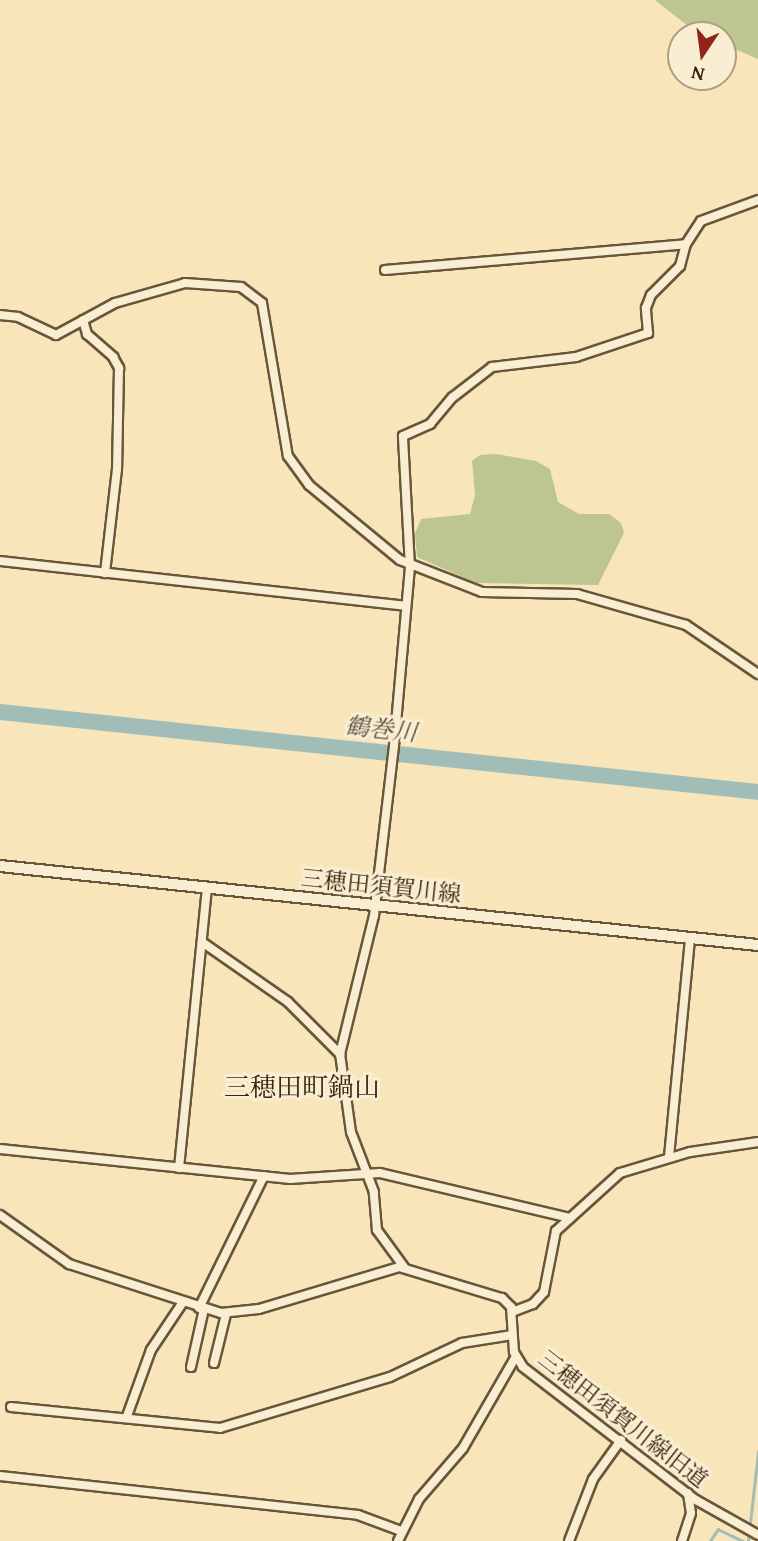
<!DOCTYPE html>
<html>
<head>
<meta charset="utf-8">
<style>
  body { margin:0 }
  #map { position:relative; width:758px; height:1541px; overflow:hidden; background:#f8e5ba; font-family:"Gentium Book Plus","Noto Serif JP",serif }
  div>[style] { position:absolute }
  .green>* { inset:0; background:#bdc590 }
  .stream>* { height:2.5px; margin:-1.25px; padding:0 1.25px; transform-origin:1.25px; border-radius:1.25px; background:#a0bdb8 }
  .river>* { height:16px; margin:-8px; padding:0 8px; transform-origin:8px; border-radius:8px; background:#a0bdb8 }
  .roads { filter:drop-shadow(2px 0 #69563a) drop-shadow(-2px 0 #69563a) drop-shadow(0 2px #69563a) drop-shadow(0 -2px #69563a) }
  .street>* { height:8px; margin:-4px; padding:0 4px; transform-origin:4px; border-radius:4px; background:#faeed2 }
  .secondary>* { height:10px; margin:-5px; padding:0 5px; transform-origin:5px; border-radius:5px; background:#faeed2 }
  span { translate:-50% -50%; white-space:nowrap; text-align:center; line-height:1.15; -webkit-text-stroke:6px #faeed2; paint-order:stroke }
  .street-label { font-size:23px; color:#392610 }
  .water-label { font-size:24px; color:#585342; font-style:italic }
  .quarter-label { font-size:26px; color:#392610 }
  .north { position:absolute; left:667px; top:21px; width:70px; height:70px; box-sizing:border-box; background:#faeed2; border:2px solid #ad9e84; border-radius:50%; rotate:193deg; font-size:19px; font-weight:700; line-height:28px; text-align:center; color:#392610 }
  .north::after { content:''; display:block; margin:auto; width:24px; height:32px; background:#8f2418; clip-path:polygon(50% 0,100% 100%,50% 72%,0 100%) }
</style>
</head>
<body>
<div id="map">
  <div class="green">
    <i style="clip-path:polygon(655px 0,758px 0,758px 59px,723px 44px,723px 35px,698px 34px)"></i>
    <i style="clip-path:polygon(496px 454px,536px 461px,550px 469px,558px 502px,579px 514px,609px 514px,621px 523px,624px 533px,598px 585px,476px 583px,417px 557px,415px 534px,421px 519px,470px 514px,475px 495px,472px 461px,480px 455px)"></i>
  </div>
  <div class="stream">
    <i style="left:710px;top:1541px;width:14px;rotate:-56deg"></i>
    <i style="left:718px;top:1529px;width:28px;rotate:26deg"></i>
    <i style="left:748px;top:1541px;width:90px;rotate:-83.6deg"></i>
  </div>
  <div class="river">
    <i style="left:0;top:712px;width:762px;rotate:6.02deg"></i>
  </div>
  <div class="roads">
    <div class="street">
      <i style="left:385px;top:270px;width:302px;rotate:-4.9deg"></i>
      <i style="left:686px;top:244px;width:27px;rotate:-57deg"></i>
      <i style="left:701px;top:221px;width:61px;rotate:-20.2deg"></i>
      <i style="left:0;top:315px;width:18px;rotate:6deg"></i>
      <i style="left:18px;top:317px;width:42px;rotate:25.3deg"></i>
      <i style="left:56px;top:335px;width:67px;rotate:-28.5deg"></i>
      <i style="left:115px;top:303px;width:73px;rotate:-15.9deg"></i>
      <i style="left:185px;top:283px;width:56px;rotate:4.1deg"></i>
      <i style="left:241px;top:287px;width:26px;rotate:37deg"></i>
      <i style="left:262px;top:303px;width:155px;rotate:80.4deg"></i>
      <i style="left:288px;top:456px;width:36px;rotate:54deg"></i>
      <i style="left:309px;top:485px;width:118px;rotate:39.5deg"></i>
      <i style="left:400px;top:560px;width:88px;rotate:21.3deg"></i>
      <i style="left:482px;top:592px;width:95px;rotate:1.2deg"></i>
      <i style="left:577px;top:594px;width:113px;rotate:15.9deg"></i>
      <i style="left:686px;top:625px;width:87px;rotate:34.2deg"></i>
      <i style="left:83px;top:320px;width:15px;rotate:74deg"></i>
      <i style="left:87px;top:334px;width:35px;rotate:41deg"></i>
      <i style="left:113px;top:357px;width:13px;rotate:61deg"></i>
      <i style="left:119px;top:368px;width:101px;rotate:91.1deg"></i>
      <i style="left:117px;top:469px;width:105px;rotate:96.6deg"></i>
      <i style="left:0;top:561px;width:408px;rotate:6.3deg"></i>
      <i style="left:202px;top:942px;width:105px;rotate:34.9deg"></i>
      <i style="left:288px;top:1002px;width:74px;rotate:45deg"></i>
      <i style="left:0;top:1149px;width:292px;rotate:5.9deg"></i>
      <i style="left:290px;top:1179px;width:90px;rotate:-3.8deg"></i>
      <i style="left:380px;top:1173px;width:195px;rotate:13.3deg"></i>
      <i style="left:669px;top:1157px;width:219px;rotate:-84.5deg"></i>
      <i style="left:179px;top:1168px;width:280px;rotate:-84.3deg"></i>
      <i style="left:0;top:1215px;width:85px;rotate:35.4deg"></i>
      <i style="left:69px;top:1264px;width:160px;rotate:17.9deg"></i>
      <i style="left:221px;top:1313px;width:38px;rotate:-6deg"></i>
      <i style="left:259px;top:1309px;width:146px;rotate:-16.7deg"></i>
      <i style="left:399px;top:1267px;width:108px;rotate:16.8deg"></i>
      <i style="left:502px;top:1298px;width:13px;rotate:45deg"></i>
      <i style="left:511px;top:1307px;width:45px;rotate:86.2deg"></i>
      <i style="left:514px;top:1352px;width:17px;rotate:59deg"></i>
      <i style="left:523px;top:1367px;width:218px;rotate:37.6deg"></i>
      <i style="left:696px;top:1500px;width:71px;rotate:29.4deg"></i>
      <i style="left:404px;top:1267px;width:46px;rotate:-126.1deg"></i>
      <i style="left:377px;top:1230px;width:38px;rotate:-95deg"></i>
      <i style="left:374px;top:1192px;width:64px;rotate:-111deg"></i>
      <i style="left:351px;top:1132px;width:79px;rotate:-98deg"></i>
      <i style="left:340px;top:1054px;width:142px;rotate:-76.2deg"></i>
      <i style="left:374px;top:916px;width:171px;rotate:-83.3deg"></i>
      <i style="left:394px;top:746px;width:180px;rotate:-84.9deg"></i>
      <i style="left:410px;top:567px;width:131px;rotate:-93.1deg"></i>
      <i style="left:403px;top:436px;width:30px;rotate:-24deg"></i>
      <i style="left:430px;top:424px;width:35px;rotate:-50deg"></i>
      <i style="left:453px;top:397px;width:49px;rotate:-37.6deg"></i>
      <i style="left:492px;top:367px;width:85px;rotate:-6.8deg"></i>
      <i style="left:576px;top:357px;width:76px;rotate:-18.4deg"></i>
      <i style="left:648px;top:333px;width:25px;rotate:-95deg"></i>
      <i style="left:646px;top:308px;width:14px;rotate:-69deg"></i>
      <i style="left:651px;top:295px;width:41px;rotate:-45deg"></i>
      <i style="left:680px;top:266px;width:23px;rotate:-75deg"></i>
      <i style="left:199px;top:1308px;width:147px;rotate:-63.8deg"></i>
      <i style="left:512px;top:1312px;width:22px;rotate:-21deg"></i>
      <i style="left:533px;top:1304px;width:16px;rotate:-47deg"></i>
      <i style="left:544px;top:1292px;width:62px;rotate:-78.9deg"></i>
      <i style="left:556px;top:1231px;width:86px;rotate:-42.2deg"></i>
      <i style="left:620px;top:1173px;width:73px;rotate:-16.7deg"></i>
      <i style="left:690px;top:1152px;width:69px;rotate:-8.4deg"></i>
      <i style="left:214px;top:1363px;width:50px;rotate:-76.2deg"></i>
      <i style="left:191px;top:1367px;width:59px;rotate:-77.4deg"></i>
      <i style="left:11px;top:1407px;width:210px;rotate:5.7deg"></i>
      <i style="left:220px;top:1428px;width:177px;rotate:-16.7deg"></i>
      <i style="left:390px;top:1377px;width:80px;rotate:-25.3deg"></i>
      <i style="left:462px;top:1343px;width:51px;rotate:-9.1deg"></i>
      <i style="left:127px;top:1416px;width:70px;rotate:-70deg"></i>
      <i style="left:151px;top:1350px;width:58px;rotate:-56.3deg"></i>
      <i style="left:0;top:1476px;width:360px;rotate:6.2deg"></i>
      <i style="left:358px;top:1515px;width:46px;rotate:20.4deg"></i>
      <i style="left:398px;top:1541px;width:47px;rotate:-63.4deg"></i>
      <i style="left:419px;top:1499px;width:67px;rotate:-49.2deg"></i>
      <i style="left:463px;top:1448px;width:104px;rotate:-60deg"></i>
      <i style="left:569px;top:1541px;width:66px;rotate:-68.8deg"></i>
      <i style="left:593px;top:1479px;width:48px;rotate:-54.3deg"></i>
      <i style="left:682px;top:1541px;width:29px;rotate:-72deg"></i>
      <i style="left:691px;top:1513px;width:20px;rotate:-99deg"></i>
    </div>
    <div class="secondary">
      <i style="left:0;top:866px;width:762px;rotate:5.95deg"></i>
    </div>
  </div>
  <div class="street-label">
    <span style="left:381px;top:886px;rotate:6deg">三穂田須賀川線</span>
    <span style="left:623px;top:1419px;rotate:38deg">三穂田須賀川線旧道</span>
  </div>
  <div class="water-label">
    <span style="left:381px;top:729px;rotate:6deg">鶴巻川</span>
  </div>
  <div class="quarter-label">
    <span style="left:302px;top:1087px">三穂田町鍋山</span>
  </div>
  <div class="north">N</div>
</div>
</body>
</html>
